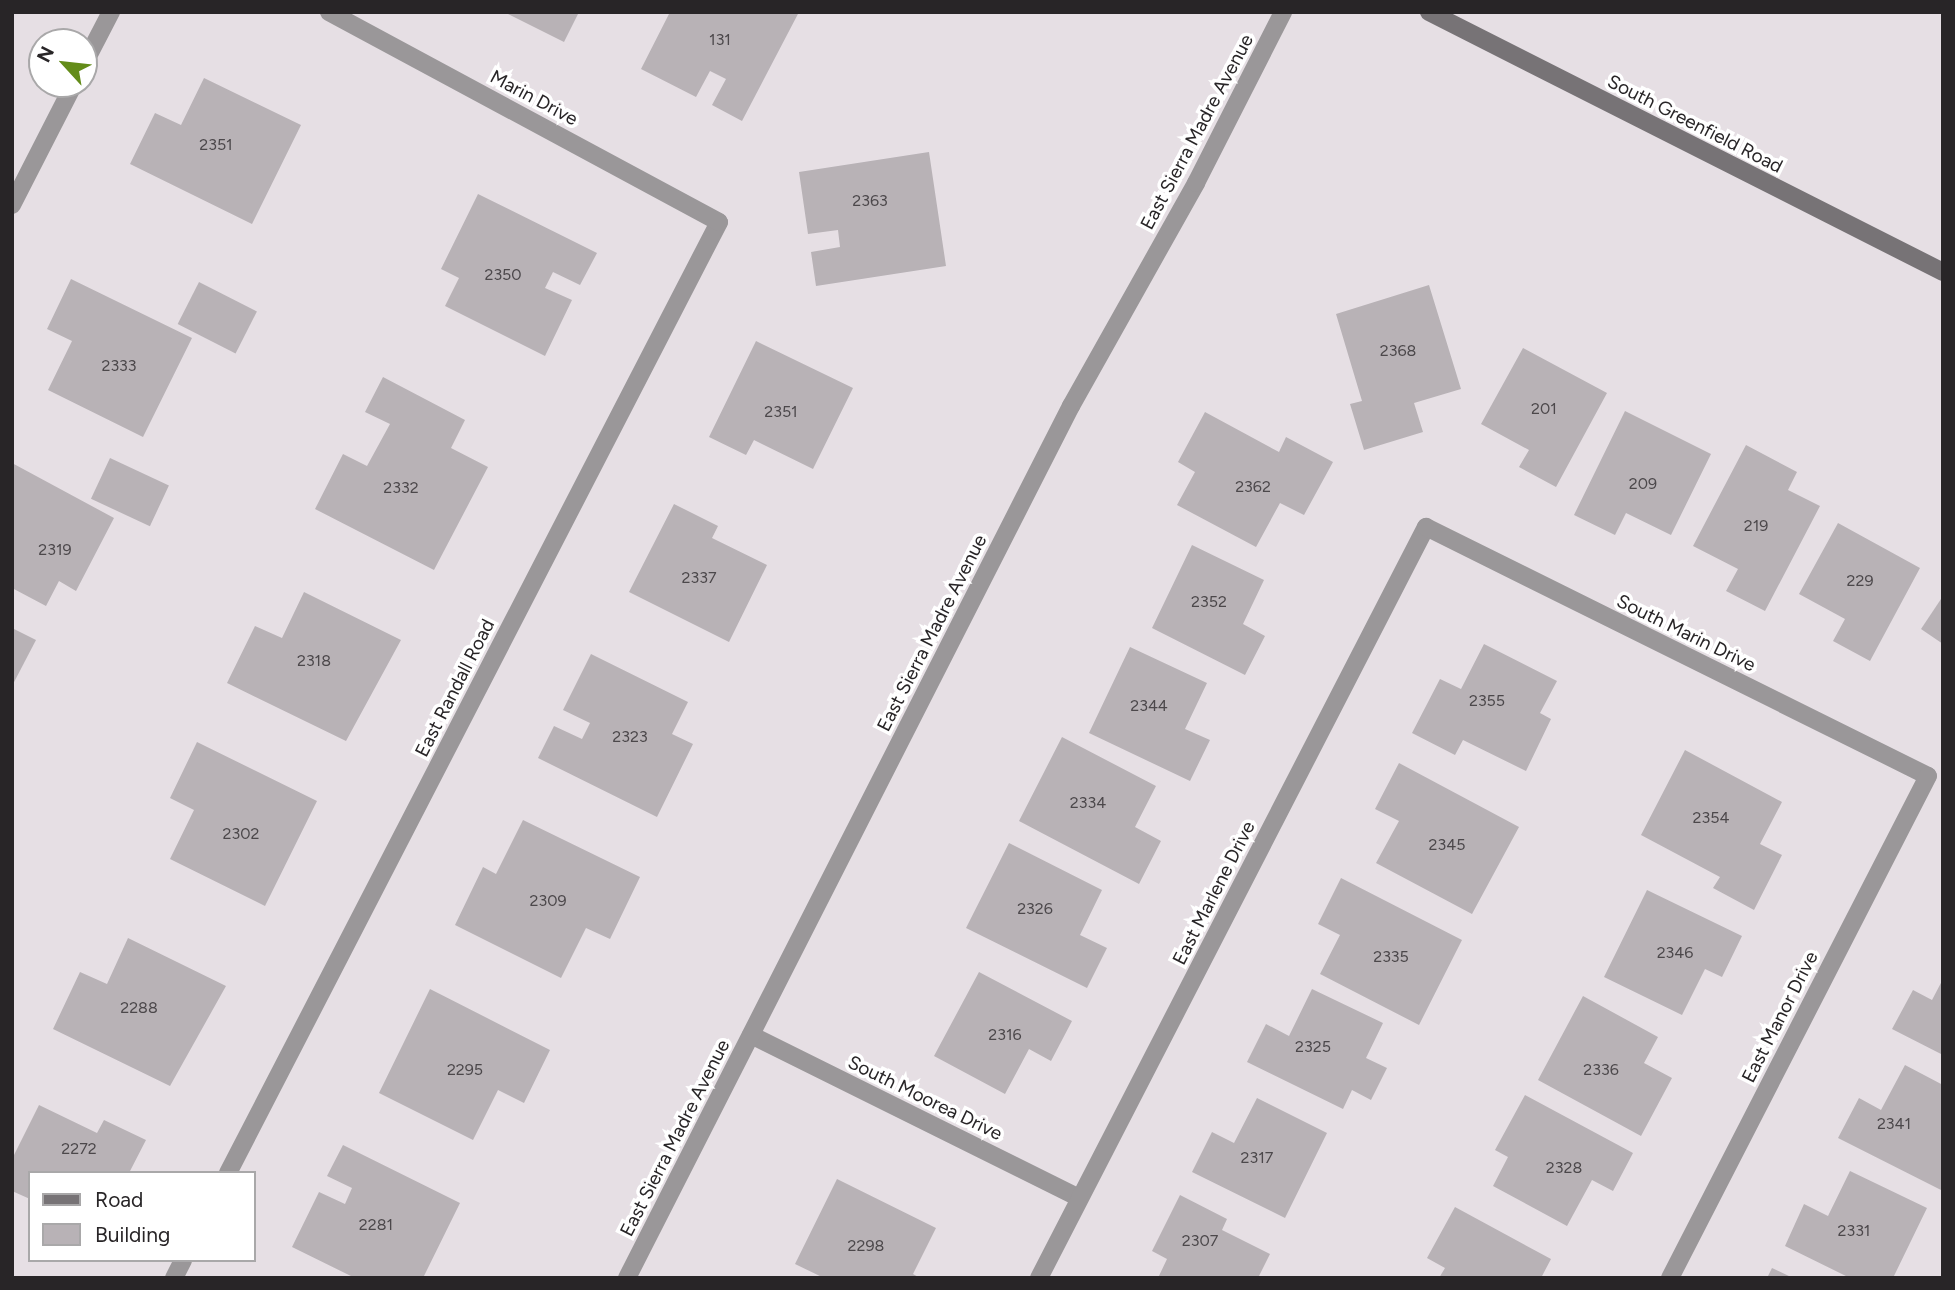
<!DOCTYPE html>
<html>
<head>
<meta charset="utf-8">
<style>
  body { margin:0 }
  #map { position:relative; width:1955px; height:1290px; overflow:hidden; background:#e6dfe4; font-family:Figtree,sans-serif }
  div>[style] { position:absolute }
  .building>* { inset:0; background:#b8b2b6; transform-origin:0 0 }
  .street>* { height:18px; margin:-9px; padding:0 9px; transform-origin:9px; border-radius:9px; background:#9a9799 }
  .secondary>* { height:18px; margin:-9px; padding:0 9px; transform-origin:9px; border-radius:9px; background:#777376 }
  span { translate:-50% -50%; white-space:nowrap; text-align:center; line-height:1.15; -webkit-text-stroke:7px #fff; paint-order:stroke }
  .number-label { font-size:16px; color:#4c484b }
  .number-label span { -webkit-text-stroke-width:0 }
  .street-label { font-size:19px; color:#282527 }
  .frame { position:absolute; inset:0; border:14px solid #282527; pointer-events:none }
  .legend { position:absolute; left:28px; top:1171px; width:228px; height:91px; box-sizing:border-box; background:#fff; border:2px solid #a9a8a9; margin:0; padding:9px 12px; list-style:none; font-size:21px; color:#282527 }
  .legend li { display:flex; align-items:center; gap:14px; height:35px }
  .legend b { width:35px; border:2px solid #a9a8a9 }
  .north { position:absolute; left:28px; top:28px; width:70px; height:70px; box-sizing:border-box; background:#fff; border:2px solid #a9a8a9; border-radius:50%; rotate:297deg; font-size:19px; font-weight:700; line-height:28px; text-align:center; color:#282527 }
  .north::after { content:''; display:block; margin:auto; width:24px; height:32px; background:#638c19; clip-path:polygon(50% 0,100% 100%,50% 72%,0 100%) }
</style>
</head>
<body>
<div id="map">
  <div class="building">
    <i style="clip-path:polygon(504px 12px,579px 12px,564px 42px)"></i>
    <i style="clip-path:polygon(670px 12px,799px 12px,742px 121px,712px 105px,726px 79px,710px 71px,696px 97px,641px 69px)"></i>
    <i style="clip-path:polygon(204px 78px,301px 125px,252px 224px,130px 164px,155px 113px,181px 125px)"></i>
    <i style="clip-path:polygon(929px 152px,946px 266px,816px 286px,811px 252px,840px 247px,838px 230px,808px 234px,799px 172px)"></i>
    <i style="clip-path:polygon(478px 194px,597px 253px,580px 285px,553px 272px,545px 288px,572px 300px,545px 356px,445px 306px,459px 278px,441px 269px)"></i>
    <i style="clip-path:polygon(71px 279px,192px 338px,143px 437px,48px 390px,72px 341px,47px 329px)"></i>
    <i style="left:199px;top:282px;width:65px;height:47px;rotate:27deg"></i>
    <i style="clip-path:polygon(1429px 285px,1461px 389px,1414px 403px,1423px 432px,1364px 450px,1350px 404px,1362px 401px,1336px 314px)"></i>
    <i style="clip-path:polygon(756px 341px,853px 388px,813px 469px,754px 440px,746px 455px,709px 437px)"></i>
    <i style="clip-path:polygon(1523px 348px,1607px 393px,1556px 487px,1519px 467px,1529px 450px,1481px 424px)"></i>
    <i style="clip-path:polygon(383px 377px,465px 420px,451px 448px,488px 467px,434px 570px,315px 509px,343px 454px,367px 466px,390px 424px,365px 412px)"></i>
    <i style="clip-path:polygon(1625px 411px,1711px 454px,1671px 535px,1626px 513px,1615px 535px,1574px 515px)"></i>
    <i style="clip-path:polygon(1205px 412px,1279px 452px,1286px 437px,1333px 462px,1304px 515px,1280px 503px,1256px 547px,1177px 505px,1195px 472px,1178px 462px)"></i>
    <i style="clip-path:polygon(1746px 445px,1797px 472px,1788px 490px,1820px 506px,1765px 611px,1726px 591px,1738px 569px,1693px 546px)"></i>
    <i style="left:110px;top:458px;width:65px;height:45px;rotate:25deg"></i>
    <i style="clip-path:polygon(12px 463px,114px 518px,76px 591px,59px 581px,46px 606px,12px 588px)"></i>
    <i style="clip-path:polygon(674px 504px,718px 526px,712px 538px,767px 565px,729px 642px,629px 592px)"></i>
    <i style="clip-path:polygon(1838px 523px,1920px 568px,1870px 661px,1833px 641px,1845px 619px,1799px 594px)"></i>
    <i style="clip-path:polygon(1192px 545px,1264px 580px,1243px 624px,1265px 636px,1245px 675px,1152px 628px)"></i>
    <i style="clip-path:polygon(304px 592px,401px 640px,346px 741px,227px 683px,255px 626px,282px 638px)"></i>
    <i style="clip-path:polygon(1943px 596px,1943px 644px,1921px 629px)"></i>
    <i style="clip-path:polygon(12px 628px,36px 640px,12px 686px)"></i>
    <i style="clip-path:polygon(1484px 644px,1557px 681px,1540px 713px,1551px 719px,1526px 771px,1463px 740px,1455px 755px,1412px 733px,1440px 679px,1461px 689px)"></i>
    <i style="clip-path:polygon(1130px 647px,1207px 683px,1185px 729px,1210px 740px,1190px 781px,1089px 733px)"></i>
    <i style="clip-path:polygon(591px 654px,688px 702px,672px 734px,693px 744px,657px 817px,538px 758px,554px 726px,582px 739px,590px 723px,563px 710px)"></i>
    <i style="clip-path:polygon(1062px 737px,1156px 786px,1135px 827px,1161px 841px,1139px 884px,1019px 821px)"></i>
    <i style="clip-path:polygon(197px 742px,317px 801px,265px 906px,170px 859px,194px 810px,170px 798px)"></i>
    <i style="clip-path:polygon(1685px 750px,1782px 802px,1760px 844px,1782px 855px,1754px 910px,1713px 888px,1720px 877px,1641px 835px)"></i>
    <i style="clip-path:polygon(1399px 763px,1519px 827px,1472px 914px,1376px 863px,1399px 821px,1375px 809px)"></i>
    <i style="clip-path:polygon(523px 820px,640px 877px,610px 939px,586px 928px,561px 978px,455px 925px,483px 867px,496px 874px)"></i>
    <i style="clip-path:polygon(1009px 843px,1102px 890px,1080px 935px,1107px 948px,1087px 988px,966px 928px)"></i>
    <i style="clip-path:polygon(1341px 878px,1462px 940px,1419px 1025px,1320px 974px,1340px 935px,1318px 924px)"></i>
    <i style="clip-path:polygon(1647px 890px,1742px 936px,1722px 977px,1705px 969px,1682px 1015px,1604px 977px)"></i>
    <i style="clip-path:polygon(128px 938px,226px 986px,170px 1086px,53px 1029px,80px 972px,107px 984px)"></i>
    <i style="clip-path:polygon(979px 972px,1072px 1021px,1051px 1061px,1029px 1049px,1005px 1094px,934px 1056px)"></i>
    <i style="clip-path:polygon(1943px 979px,1943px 1055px,1892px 1029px,1913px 990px,1932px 1000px)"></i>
    <i style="clip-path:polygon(430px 989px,550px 1050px,524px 1103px,498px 1090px,473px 1140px,379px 1093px)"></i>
    <i style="clip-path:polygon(1312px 989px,1383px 1023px,1366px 1058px,1387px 1068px,1371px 1100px,1352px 1090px,1343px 1109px,1247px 1062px,1266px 1024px,1289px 1036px)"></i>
    <i style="clip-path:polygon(1583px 996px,1658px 1037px,1644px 1063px,1672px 1078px,1641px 1136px,1538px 1080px)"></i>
    <i style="clip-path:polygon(1905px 1065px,1943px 1085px,1943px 1191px,1838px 1138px,1859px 1098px,1881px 1110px)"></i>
    <i style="clip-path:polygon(1525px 1095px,1633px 1153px,1613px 1191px,1592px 1180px,1567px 1226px,1493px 1186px,1508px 1157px,1495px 1150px)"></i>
    <i style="clip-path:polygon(1257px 1098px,1327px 1133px,1285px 1218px,1192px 1172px,1212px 1132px,1234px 1143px)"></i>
    <i style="clip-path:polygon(39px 1105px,97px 1133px,104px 1120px,146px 1140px,129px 1173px,30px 1173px,30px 1199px,12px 1191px,12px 1159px)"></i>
    <i style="clip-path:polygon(343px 1145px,460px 1203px,423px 1278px,355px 1278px,292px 1247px,319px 1192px,345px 1204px,352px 1188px,327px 1176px)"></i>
    <i style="clip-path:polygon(1850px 1171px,1927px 1208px,1893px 1278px,1850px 1278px,1785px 1246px,1804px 1204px,1828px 1216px)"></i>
    <i style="clip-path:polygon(837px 1179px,936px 1228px,913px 1274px,920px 1278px,824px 1278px,795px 1264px)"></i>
    <i style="clip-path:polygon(1180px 1195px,1227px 1219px,1222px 1230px,1270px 1254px,1258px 1278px,1158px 1278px,1167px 1259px,1152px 1251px)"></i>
    <i style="clip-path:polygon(1455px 1207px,1551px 1259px,1541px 1278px,1439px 1278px,1445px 1268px,1427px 1258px)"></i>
    <i style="clip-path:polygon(1772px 1268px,1793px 1278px,1767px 1278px)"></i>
  </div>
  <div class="street">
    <i style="left:84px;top:64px;width:59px;rotate:-62.6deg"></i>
    <i style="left:12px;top:205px;width:136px;rotate:-62.9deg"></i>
    <i style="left:751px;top:1035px;width:366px;rotate:26.4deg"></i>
    <i style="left:228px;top:1173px;width:1070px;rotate:-62.69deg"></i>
    <i style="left:719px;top:222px;width:443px;rotate:-151.7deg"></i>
    <i style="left:174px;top:1278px;width:20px;rotate:-63deg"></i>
    <i style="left:627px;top:1278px;width:979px;rotate:-63.02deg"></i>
    <i style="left:1071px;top:406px;width:256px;rotate:-60.7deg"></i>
    <i style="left:1196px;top:183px;width:192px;rotate:-63deg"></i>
    <i style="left:1039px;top:1278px;width:845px;rotate:-62.74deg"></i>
    <i style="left:1426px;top:527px;width:560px;rotate:26.38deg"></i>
    <i style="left:1928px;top:776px;width:564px;rotate:117.2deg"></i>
  </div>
  <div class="secondary">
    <i style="left:1429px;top:12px;width:576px;rotate:26.83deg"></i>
  </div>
  <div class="number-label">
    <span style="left:720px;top:40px">131</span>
    <span style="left:216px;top:145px">2351</span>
    <span style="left:870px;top:201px">2363</span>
    <span style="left:503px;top:275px">2350</span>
    <span style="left:1398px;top:351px">2368</span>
    <span style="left:119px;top:366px">2333</span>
    <span style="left:1544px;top:409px">201</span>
    <span style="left:781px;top:412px">2351</span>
    <span style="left:1643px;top:484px">209</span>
    <span style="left:1253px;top:487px">2362</span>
    <span style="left:401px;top:488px">2332</span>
    <span style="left:1756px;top:526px">219</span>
    <span style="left:55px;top:550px">2319</span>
    <span style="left:699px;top:578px">2337</span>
    <span style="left:1860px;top:581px">229</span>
    <span style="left:1209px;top:602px">2352</span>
    <span style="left:314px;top:661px">2318</span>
    <span style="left:1487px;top:701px">2355</span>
    <span style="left:1149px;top:706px">2344</span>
    <span style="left:630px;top:737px">2323</span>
    <span style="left:1088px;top:803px">2334</span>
    <span style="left:1711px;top:818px">2354</span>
    <span style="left:241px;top:834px">2302</span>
    <span style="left:1447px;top:845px">2345</span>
    <span style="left:548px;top:901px">2309</span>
    <span style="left:1035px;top:909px">2326</span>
    <span style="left:1675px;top:953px">2346</span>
    <span style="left:1391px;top:957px">2335</span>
    <span style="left:139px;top:1008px">2288</span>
    <span style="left:1005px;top:1035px">2316</span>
    <span style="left:1313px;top:1047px">2325</span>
    <span style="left:465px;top:1070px">2295</span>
    <span style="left:1601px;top:1070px">2336</span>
    <span style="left:1894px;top:1124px">2341</span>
    <span style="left:79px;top:1149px">2272</span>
    <span style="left:1257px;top:1158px">2317</span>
    <span style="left:1564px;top:1168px">2328</span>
    <span style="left:376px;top:1225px">2281</span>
    <span style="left:1854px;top:1231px">2331</span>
    <span style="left:1200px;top:1241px">2307</span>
    <span style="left:866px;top:1246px">2298</span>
  </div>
  <div class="street-label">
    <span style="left:534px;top:98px;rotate:28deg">Marin Drive</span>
    <span style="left:1695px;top:124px;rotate:27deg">South Greenfield Road</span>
    <span style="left:1197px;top:132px;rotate:-62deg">East Sierra Madre Avenue</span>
    <span style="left:932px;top:633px;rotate:-63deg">East Sierra Madre Avenue</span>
    <span style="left:1686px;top:633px;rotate:26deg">South Marin Drive</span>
    <span style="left:455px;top:688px;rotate:-63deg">East Randall Road</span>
    <span style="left:1214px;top:893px;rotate:-63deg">East Marlene Drive</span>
    <span style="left:1780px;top:1017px;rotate:-63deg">East Manor Drive</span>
    <span style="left:925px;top:1098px;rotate:26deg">South Moorea Drive</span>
    <span style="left:675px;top:1138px;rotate:-63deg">East Sierra Madre Avenue</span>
  </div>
  <div class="frame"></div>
  <ul class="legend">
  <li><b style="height:9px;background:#777376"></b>Road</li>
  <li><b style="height:19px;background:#b8b2b6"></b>Building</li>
  </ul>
  <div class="north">N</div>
</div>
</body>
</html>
